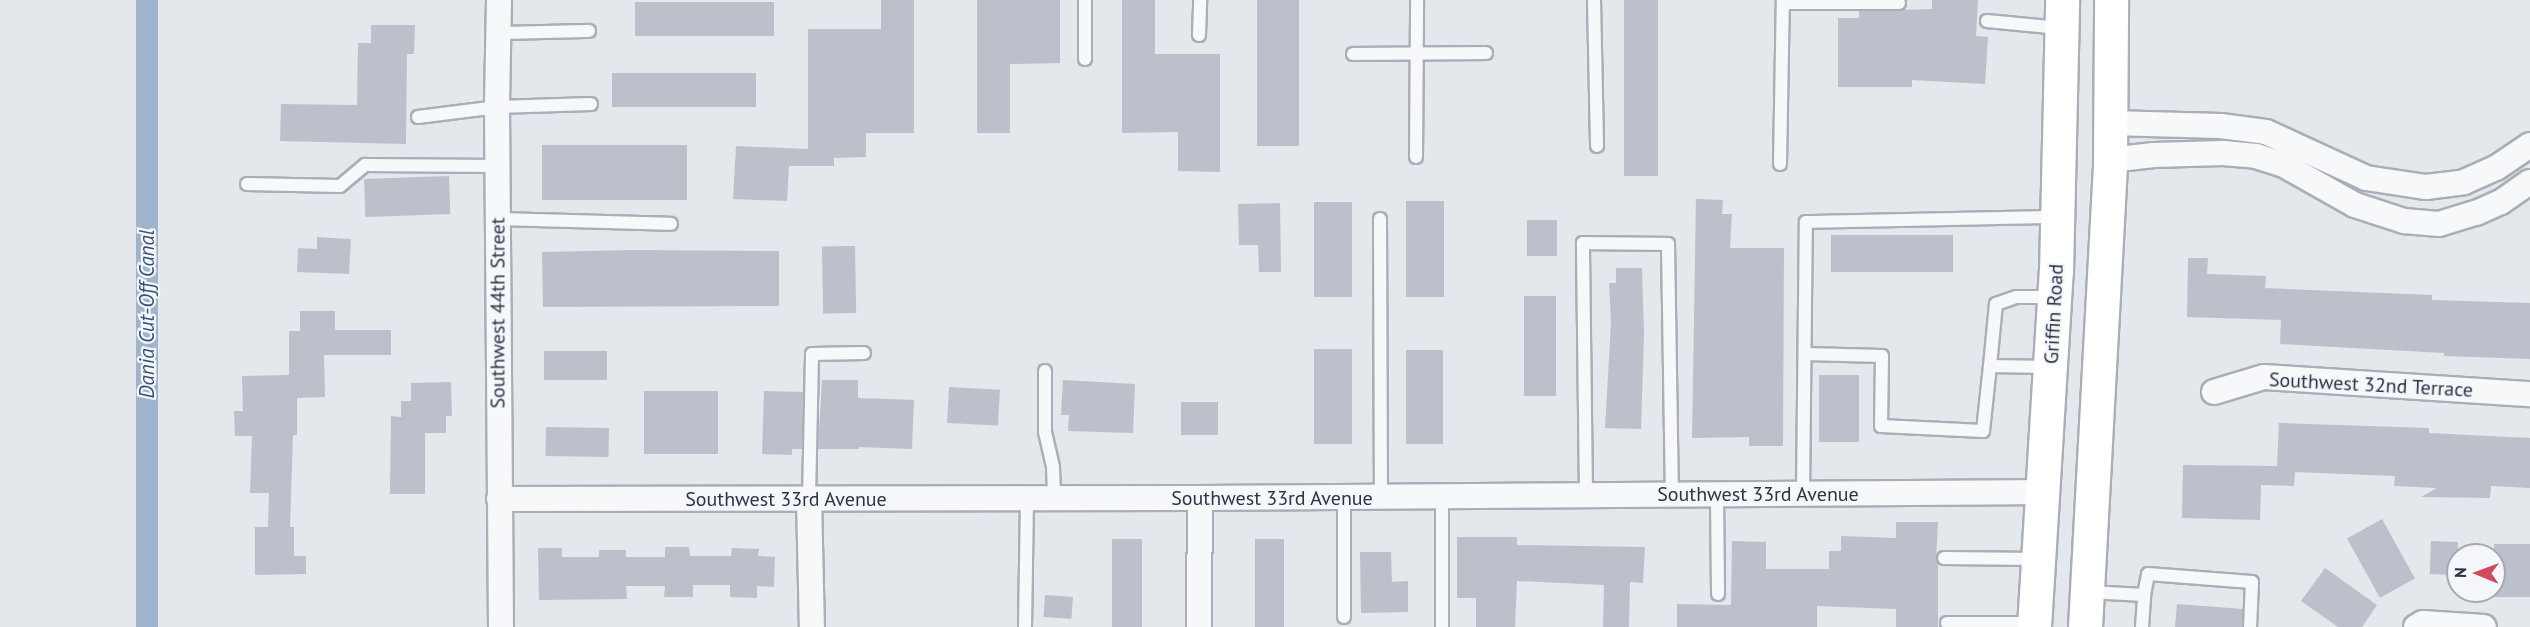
<!DOCTYPE html>
<html>
<head>
<meta charset="utf-8">
<style>
  body { margin:0 }
  #map { position:relative; width:2530px; height:627px; overflow:hidden; background:#e4e7ec; font-family:"PT Sans",sans-serif }
  div>[style] { position:absolute }
  .canal>* { height:22px; margin:-11px; padding:0 11px; transform-origin:11px; border-radius:11px; background:#9fb4cc }
  .building>* { inset:0; background:#bbc0ca; transform-origin:0 0 }
  .roads { filter:drop-shadow(2px 0 #a9aeb7) drop-shadow(-2px 0 #a9aeb7) drop-shadow(0 2px #a9aeb7) drop-shadow(0 -2px #a9aeb7) }
  .lane>* { height:12px; margin:-6px; padding:0 6px; transform-origin:6px; border-radius:6px; background:#f7f8fa }
  .street>* { height:24px; margin:-12px; padding:0 12px; transform-origin:12px; border-radius:12px; background:#f7f8fa }
  .primary>* { height:33px; margin:-16.5px; padding:0 16.5px; transform-origin:16.5px; border-radius:16.5px; background:#fff }
  span { translate:-50% -50%; white-space:nowrap; text-align:center; line-height:1.15; -webkit-text-stroke:4.5px #f4f6f9; paint-order:stroke }
  .street-label { font-size:20px; color:#2b3445 }
  .water-label { font-size:21px; color:#34527a; font-style:italic }
  .north { position:absolute; left:2446px; top:543px; width:60px; height:60px; box-sizing:border-box; background:#f4f6f9; border:2px solid #a4a8b1; border-radius:50%; rotate:271deg; font-size:16px; font-weight:700; line-height:24px; text-align:center; color:#2b3445 }
  .north::after { content:''; display:block; margin:auto; width:21px; height:27px; background:#d1495b; clip-path:polygon(50% 0,100% 100%,50% 72%,0 100%) }
</style>
</head>
<body>
<div id="map">
  <div class="canal">
    <i style="left:147px;top:0;width:627px;rotate:90deg"></i>
  </div>
  <div class="building">
    <i style="clip-path:polygon(881px 0,914px 0,914px 133px,866px 133px,866px 157px,834px 158px,834px 166px,789px 166px,787px 201px,733px 199px,736px 146px,808px 149px,808px 29px,881px 29px)"></i>
    <i style="clip-path:polygon(977px 0,1060px 0,1060px 63px,1010px 64px,1010px 133px,977px 133px)"></i>
    <i style="clip-path:polygon(1122px 0,1155px 0,1155px 54px,1220px 54px,1220px 172px,1178px 171px,1178px 132px,1122px 133px)"></i>
    <i style="left:1257px;top:0;width:42px;height:146px"></i>
    <i style="left:1624px;top:0;width:34px;height:176px"></i>
    <i style="clip-path:polygon(1932px 0,1978px 0,1976px 36px,1988px 37px,1985px 84px,1912px 80px,1912px 87px,1838px 87px,1838px 18px,1859px 18px,1859px 11px,1932px 9px)"></i>
    <i style="left:774px;top:2px;width:34px;height:139px;rotate:90deg"></i>
    <i style="clip-path:polygon(371px 25px,415px 25px,414px 54px,407px 54px,406px 144px,280px 141px,281px 104px,357px 105px,358px 43px,371px 43px)"></i>
    <i style="left:756px;top:73px;width:34px;height:144px;rotate:90deg"></i>
    <i style="left:542px;top:145px;width:145px;height:55px"></i>
    <i style="left:449px;top:176px;width:38px;height:85px;rotate:88deg"></i>
    <i style="clip-path:polygon(1696px 199px,1723px 200px,1722px 214px,1732px 214px,1730px 248px,1784px 248px,1783px 446px,1749px 446px,1749px 437px,1692px 438px)"></i>
    <i style="left:1406px;top:201px;width:38px;height:96px"></i>
    <i style="left:1314px;top:202px;width:38px;height:95px"></i>
    <i style="clip-path:polygon(1280px 203px,1281px 272px,1259px 272px,1258px 245px,1239px 245px,1238px 204px)"></i>
    <i style="left:1527px;top:220px;width:30px;height:36px"></i>
    <i style="left:1831px;top:235px;width:122px;height:37px"></i>
    <i style="clip-path:polygon(317px 237px,351px 239px,349px 274px,297px 272px,298px 248px,317px 249px)"></i>
    <i style="left:855px;top:246px;width:67px;height:33px;rotate:89deg"></i>
    <i style="clip-path:polygon(635px 250px,779px 251px,779px 306px,543px 307px,542px 252px)"></i>
    <i style="clip-path:polygon(2188px 258px,2208px 258px,2207px 274px,2266px 276px,2265px 288px,2432px 295px,2432px 300px,2530px 303px,2530px 359px,2444px 356px,2444px 353px,2280px 344px,2281px 320px,2187px 317px)"></i>
    <i style="clip-path:polygon(1616px 268px,1642px 268px,1644px 333px,1641px 429px,1605px 428px,1611px 322px,1609px 283px,1616px 283px)"></i>
    <i style="left:1524px;top:296px;width:32px;height:100px"></i>
    <i style="clip-path:polygon(300px 311px,335px 311px,335px 330px,391px 330px,391px 355px,324px 355px,325px 397px,297px 398px,297px 435px,293px 435px,290px 527px,294px 527px,294px 556px,306px 556px,306px 574px,255px 575px,255px 527px,268px 527px,269px 493px,250px 493px,252px 436px,235px 436px,234px 411px,243px 411px,242px 376px,289px 375px,289px 331px,300px 331px)"></i>
    <i style="left:1314px;top:349px;width:38px;height:95px"></i>
    <i style="left:1406px;top:350px;width:37px;height:94px"></i>
    <i style="left:544px;top:351px;width:63px;height:29px"></i>
    <i style="left:1819px;top:375px;width:40px;height:67px"></i>
    <i style="clip-path:polygon(822px 380px,858px 380px,858px 398px,914px 400px,912px 449px,859px 447px,859px 449px,818px 449px)"></i>
    <i style="clip-path:polygon(1063px 380px,1135px 384px,1133px 433px,1068px 431px,1069px 415px,1061px 415px)"></i>
    <i style="clip-path:polygon(451px 382px,452px 416px,446px 416px,446px 433px,425px 433px,425px 494px,390px 494px,391px 416px,401px 417px,401px 401px,411px 401px,411px 383px)"></i>
    <i style="left:949px;top:387px;width:51px;height:36px;rotate:3deg"></i>
    <i style="left:644px;top:391px;width:74px;height:63px"></i>
    <i style="clip-path:polygon(764px 391px,803px 392px,802px 449px,792px 449px,792px 455px,762px 454px)"></i>
    <i style="left:1181px;top:402px;width:37px;height:33px"></i>
    <i style="clip-path:polygon(2279px 423px,2429px 428px,2429px 433px,2530px 438px,2530px 488px,2491px 486px,2490px 498px,2421px 497px,2437px 488px,2394px 486px,2395px 476px,2295px 472px,2294px 486px,2261px 485px,2260px 520px,2182px 518px,2183px 465px,2277px 466px)"></i>
    <i style="left:546px;top:427px;width:63px;height:29px;rotate:1deg"></i>
    <i style="left:2382px;top:519px;width:68px;height:40px;rotate:61deg"></i>
    <i style="clip-path:polygon(1896px 522px,1938px 522px,1936px 558px,1938px 564px,1938px 627px,1896px 627px,1896px 609px,1817px 606px,1817px 627px,1677px 627px,1677px 604px,1731px 605px,1732px 541px,1766px 542px,1766px 569px,1829px 569px,1829px 551px,1841px 551px,1841px 536px,1896px 538px)"></i>
    <i style="clip-path:polygon(1457px 537px,1517px 537px,1517px 545px,1645px 547px,1643px 583px,1630px 582px,1629px 627px,1603px 627px,1604px 585px,1517px 581px,1515px 627px,1476px 627px,1476px 598px,1457px 598px)"></i>
    <i style="left:1112px;top:539px;width:30px;height:88px"></i>
    <i style="left:1255px;top:539px;width:29px;height:88px"></i>
    <i style="left:2431px;top:541px;width:27px;height:33px;rotate:2deg"></i>
    <i style="left:2494px;top:544px;width:36px;height:53px"></i>
    <i style="clip-path:polygon(665px 547px,689px 547px,690px 556px,731px 556px,732px 548px,759px 549px,758px 556px,775px 557px,774px 587px,757px 586px,757px 598px,730px 597px,730px 585px,693px 585px,693px 597px,664px 597px,665px 586px,626px 586px,627px 599px,539px 600px,538px 548px,562px 548px,562px 557px,599px 557px,599px 550px,626px 550px,626px 557px,665px 557px)"></i>
    <i style="clip-path:polygon(1360px 552px,1391px 552px,1392px 582px,1408px 581px,1408px 612px,1361px 613px)"></i>
    <i style="clip-path:polygon(2325px 568px,2377px 605px,2362px 627px,2338px 627px,2301px 601px)"></i>
    <i style="left:1045px;top:595px;width:28px;height:22px;rotate:4deg"></i>
    <i style="clip-path:polygon(2177px 604px,2243px 609px,2242px 627px,2175px 627px)"></i>
  </div>
  <div class="roads">
    <div class="lane">
      <i style="left:1594px;top:0;width:146px;rotate:88.8deg"></i>
      <i style="left:1783px;top:3px;width:116px"></i>
      <i style="left:1987px;top:21px;width:73px;rotate:5.5deg"></i>
      <i style="left:499px;top:33px;width:90px;rotate:-1.3deg"></i>
      <i style="left:1199px;top:35px;width:35px;rotate:-88deg"></i>
      <i style="left:1353px;top:54px;width:133px;rotate:-0.4deg"></i>
      <i style="left:1085px;top:59px;width:59px;rotate:-90deg"></i>
      <i style="left:418px;top:117px;width:80px;rotate:-7.2deg"></i>
      <i style="left:497px;top:107px;width:94px;rotate:-1.8deg"></i>
      <i style="left:1416px;top:157px;width:157px;rotate:-89.6deg"></i>
      <i style="left:1780px;top:164px;width:164px;rotate:-89deg"></i>
      <i style="left:247px;top:184px;width:93px;rotate:1.2deg"></i>
      <i style="left:340px;top:186px;width:33px;rotate:-40deg"></i>
      <i style="left:365px;top:165px;width:132px;rotate:0.4deg"></i>
      <i style="left:497px;top:219px;width:174px;rotate:1.6deg"></i>
      <i style="left:1380px;top:219px;width:278px;rotate:89.8deg"></i>
      <i style="left:1805px;top:354px;width:77px;rotate:1.5deg"></i>
      <i style="left:1882px;top:356px;width:70px;rotate:90.8deg"></i>
      <i style="left:1881px;top:426px;width:102px;rotate:2.8deg"></i>
      <i style="left:1983px;top:431px;width:65px;rotate:-83.9deg"></i>
      <i style="left:1990px;top:366px;width:60px;rotate:1deg"></i>
      <i style="left:1990px;top:366px;width:62px;rotate:-84.5deg"></i>
      <i style="left:1996px;top:304px;width:21px;rotate:-19deg"></i>
      <i style="left:2016px;top:297px;width:38px"></i>
      <i style="left:1045px;top:371px;width:61px;rotate:90deg"></i>
      <i style="left:1045px;top:432px;width:36px;rotate:77deg"></i>
      <i style="left:1053px;top:467px;width:31px;rotate:88deg"></i>
      <i style="left:1803px;top:494px;width:272px;rotate:-89.4deg"></i>
      <i style="left:1806px;top:222px;width:249px;rotate:-1.2deg"></i>
      <i style="left:1586px;top:495px;width:252px;rotate:-90.7deg"></i>
      <i style="left:1583px;top:243px;width:85px;rotate:0.7deg"></i>
      <i style="left:1668px;top:244px;width:251px;rotate:89.1deg"></i>
      <i style="left:1717px;top:495px;width:99px;rotate:89.4deg"></i>
      <i style="left:1344px;top:497px;width:120px;rotate:90deg"></i>
      <i style="left:1442px;top:497px;width:130px;rotate:90deg"></i>
      <i style="left:809px;top:499px;width:145px;rotate:-88.8deg"></i>
      <i style="left:812px;top:354px;width:52px;rotate:-1.1deg"></i>
      <i style="left:1944px;top:558px;width:94px;rotate:0.6deg"></i>
      <i style="left:2089px;top:592px;width:55px;rotate:3.1deg"></i>
      <i style="left:2144px;top:595px;width:21px;rotate:-79deg"></i>
      <i style="left:2148px;top:574px;width:104px;rotate:4.4deg"></i>
      <i style="left:2252px;top:582px;width:45px;rotate:92.5deg"></i>
      <i style="left:1947px;top:623px;width:86px"></i>
      <i style="left:1025px;top:627px;width:128px;rotate:-89.1deg"></i>
      <i style="left:2142px;top:627px;width:32px;rotate:-86deg"></i>
    </div>
    <div class="street">
      <i style="left:499px;top:0;width:107px;rotate:91.1deg"></i>
      <i style="left:497px;top:107px;width:520px;rotate:89.56deg"></i>
      <i style="left:2110px;top:123px;width:111px;rotate:1.5deg"></i>
      <i style="left:2221px;top:126px;width:45px;rotate:7.6deg"></i>
      <i style="left:2266px;top:132px;width:110px;rotate:24.7deg"></i>
      <i style="left:2366px;top:178px;width:61px;rotate:8.5deg"></i>
      <i style="left:2426px;top:187px;width:38px;rotate:-7deg"></i>
      <i style="left:2464px;top:182px;width:35px;rotate:-24deg"></i>
      <i style="left:2496px;top:168px;width:41px;rotate:-34.1deg"></i>
      <i style="left:2110px;top:160px;width:44px;rotate:-6.5deg"></i>
      <i style="left:2154px;top:155px;width:69px;rotate:-1.7deg"></i>
      <i style="left:2223px;top:153px;width:33px;rotate:5deg"></i>
      <i style="left:2256px;top:156px;width:29px;rotate:18deg"></i>
      <i style="left:2284px;top:165px;width:81px;rotate:29.4deg"></i>
      <i style="left:2355px;top:205px;width:52px;rotate:18.1deg"></i>
      <i style="left:2404px;top:221px;width:35px;rotate:5deg"></i>
      <i style="left:2439px;top:224px;width:39px;rotate:-17deg"></i>
      <i style="left:2476px;top:213px;width:27px;rotate:-24deg"></i>
      <i style="left:2501px;top:202px;width:35px;rotate:-35deg"></i>
      <i style="left:2214px;top:392px;width:52px;rotate:-16.7deg"></i>
      <i style="left:2264px;top:377px;width:267px;rotate:3.7deg"></i>
      <i style="left:499px;top:499px;width:701px;rotate:-0.08deg"></i>
      <i style="left:1200px;top:498px;width:844px;rotate:-0.41deg"></i>
      <i style="left:809px;top:499px;width:128px;rotate:88.7deg"></i>
      <i style="left:1199px;top:627px;width:129px;rotate:-89.6deg"></i>
      <i style="left:2416px;top:627px;width:8px;rotate:-30deg"></i>
      <i style="left:2423px;top:623px;width:61px;rotate:3.8deg"></i>
    </div>
    <div class="primary">
      <i style="left:2034px;top:627px;width:356px;rotate:-86.5deg"></i>
      <i style="left:2056px;top:272px;width:272px;rotate:-88.7deg"></i>
      <i style="left:2085px;top:627px;width:468px;rotate:-86.9deg"></i>
      <i style="left:2110px;top:160px;width:160px;rotate:-89.6deg"></i>
    </div>
  </div>
  <div class="street-label">
    <span style="left:498px;top:313px;rotate:-90deg">Southwest 44th Street</span>
    <span style="left:2054px;top:314px;rotate:-87deg">Griffin Road</span>
    <span style="left:2371px;top:385px;rotate:3deg">Southwest 32nd Terrace</span>
    <span style="left:1758px;top:494px">Southwest 33rd Avenue</span>
    <span style="left:1272px;top:498px">Southwest 33rd Avenue</span>
    <span style="left:786px;top:499px">Southwest 33rd Avenue</span>
  </div>
  <div class="water-label">
    <span style="left:147px;top:314px;rotate:-90deg">Dania Cut-Off Canal</span>
  </div>
  <div class="north">N</div>
</div>
</body>
</html>
